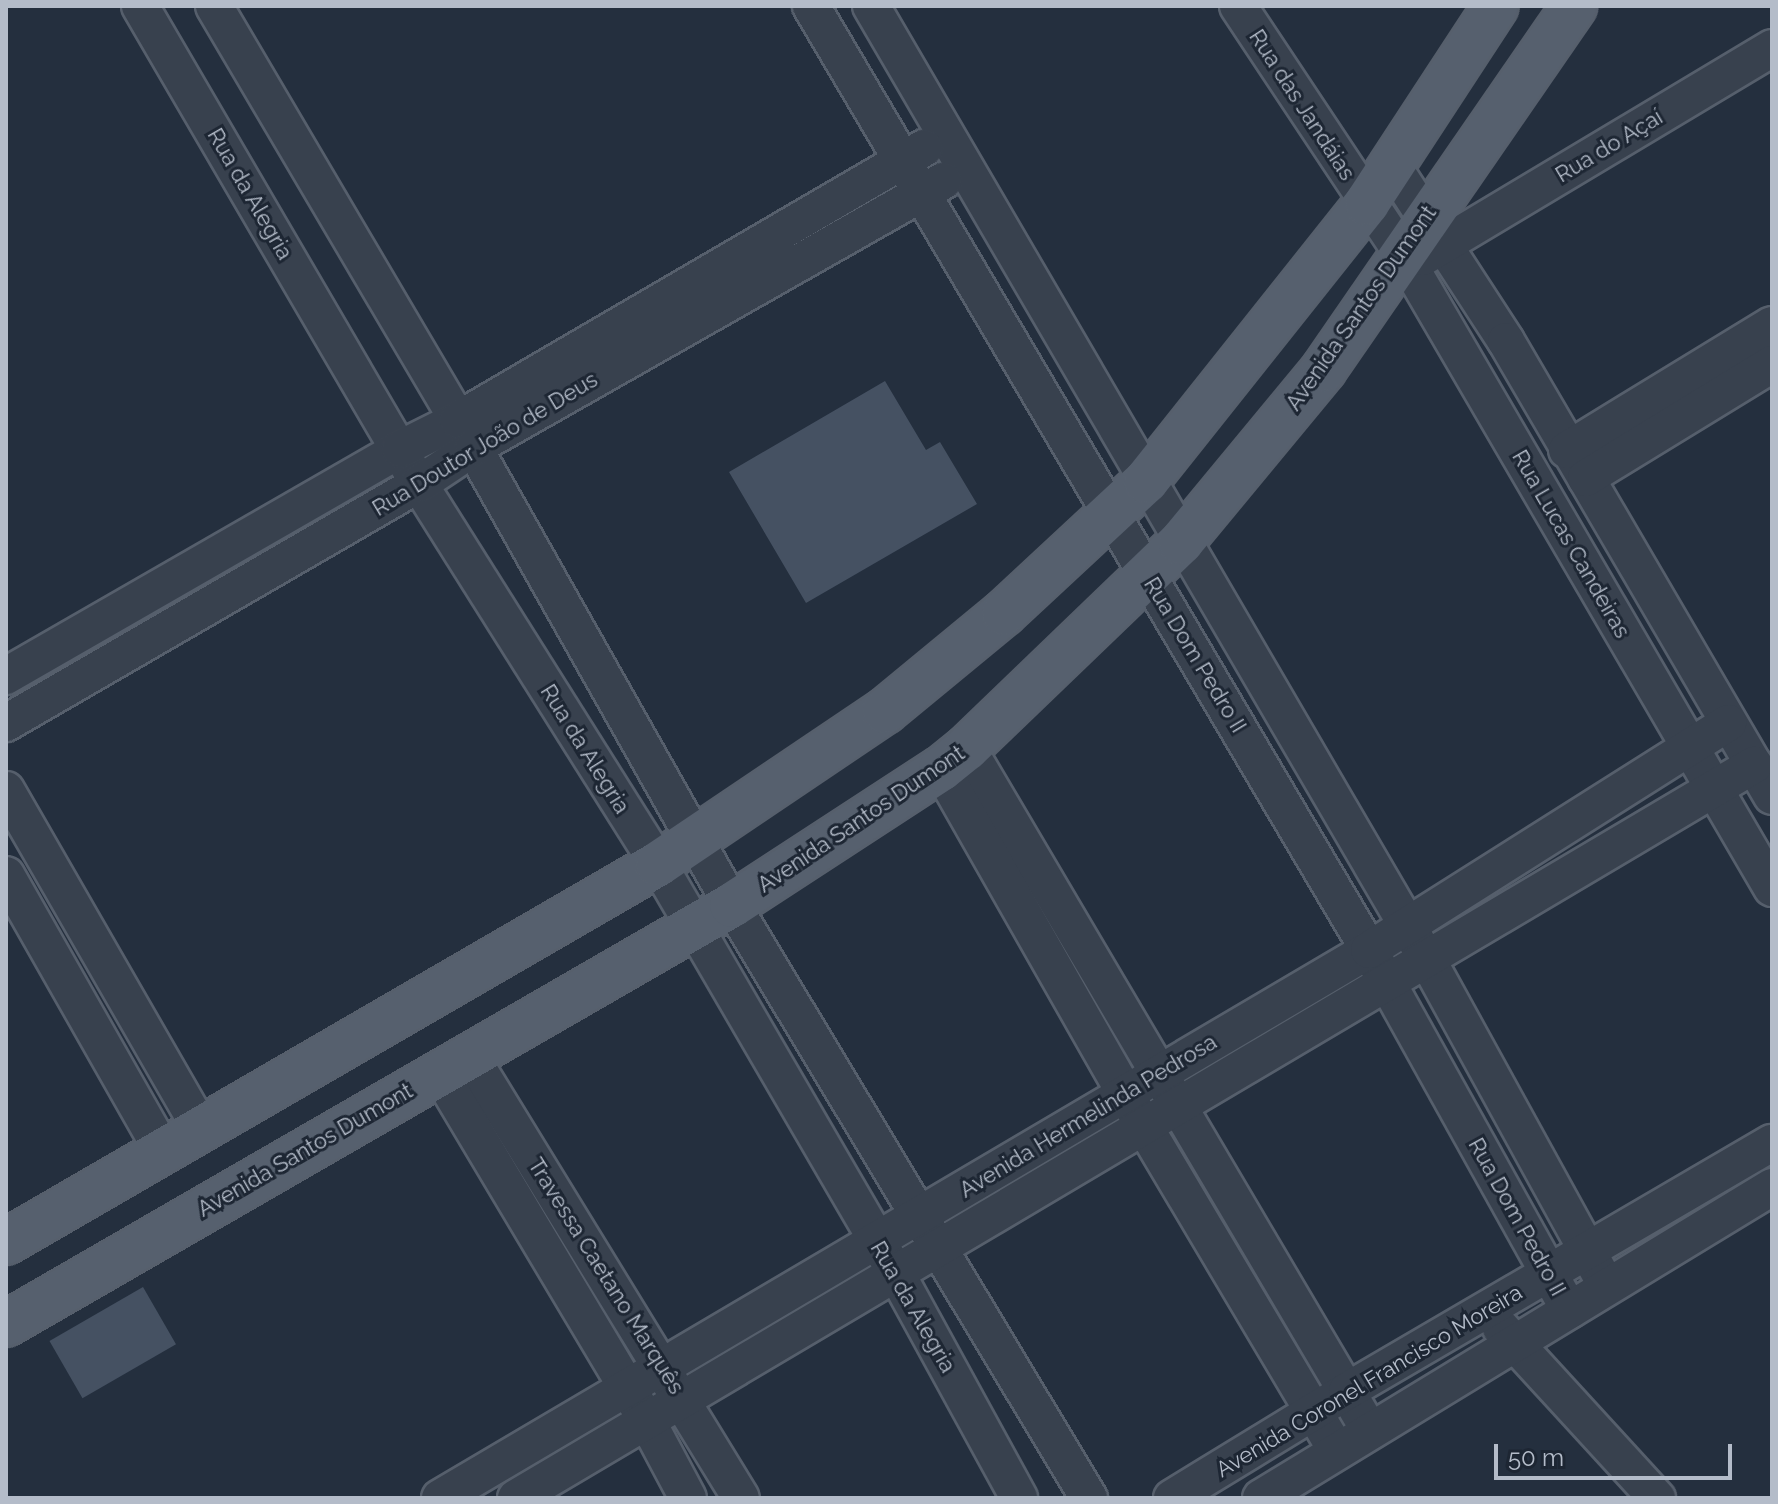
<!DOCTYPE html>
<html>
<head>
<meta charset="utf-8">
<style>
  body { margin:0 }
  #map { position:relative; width:1778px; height:1504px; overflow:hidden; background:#242f3e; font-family:Raleway,sans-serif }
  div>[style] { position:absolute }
  .building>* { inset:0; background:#455162; transform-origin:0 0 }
  .roads { filter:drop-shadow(2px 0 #565f6c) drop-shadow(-2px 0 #565f6c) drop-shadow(0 2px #565f6c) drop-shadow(0 -2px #565f6c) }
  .street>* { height:36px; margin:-18px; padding:0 18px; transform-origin:18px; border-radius:18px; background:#38414e }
  .primary>* { height:44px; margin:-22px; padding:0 22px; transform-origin:22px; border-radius:22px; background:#56606e }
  span { translate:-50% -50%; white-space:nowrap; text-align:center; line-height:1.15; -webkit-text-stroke:6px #1d2633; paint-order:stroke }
  .street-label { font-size:22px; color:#b4bcc9 }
  .frame { position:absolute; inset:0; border:8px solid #b4bcc9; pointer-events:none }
  .scale { position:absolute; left:1494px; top:1444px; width:238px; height:36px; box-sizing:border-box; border:4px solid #b4bcc9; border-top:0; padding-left:10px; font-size:24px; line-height:28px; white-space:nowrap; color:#b4bcc9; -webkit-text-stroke:6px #1d2633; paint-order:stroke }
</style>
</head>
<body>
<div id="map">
  <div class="building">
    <i style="clip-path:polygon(885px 381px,926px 450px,940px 442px,977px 504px,806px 603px,729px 472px)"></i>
    <i style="left:143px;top:1287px;width:66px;height:108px;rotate:60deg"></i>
  </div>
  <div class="roads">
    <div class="street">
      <i style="left:140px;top:6px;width:553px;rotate:59.73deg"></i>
      <i style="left:419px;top:484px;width:449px;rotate:57.8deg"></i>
      <i style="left:658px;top:864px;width:473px;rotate:59.8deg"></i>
      <i style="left:896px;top:1273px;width:256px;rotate:61.3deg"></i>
      <i style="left:214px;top:6px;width:481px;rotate:59.5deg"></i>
      <i style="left:458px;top:420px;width:557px;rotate:60.54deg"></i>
      <i style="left:732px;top:905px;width:692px;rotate:58.95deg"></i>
      <i style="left:811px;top:6px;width:1097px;rotate:59.41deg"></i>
      <i style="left:1369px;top:950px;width:412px;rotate:60.9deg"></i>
      <i style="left:871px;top:6px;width:1106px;rotate:59.75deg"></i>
      <i style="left:1428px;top:961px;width:370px;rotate:61.2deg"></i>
      <i style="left:1238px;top:6px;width:296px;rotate:56.4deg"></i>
      <i style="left:1402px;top:253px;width:735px;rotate:59.77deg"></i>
      <i style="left:1393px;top:167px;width:207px;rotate:57deg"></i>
      <i style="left:1506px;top:341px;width:527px;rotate:59.69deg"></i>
      <i style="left:1423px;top:257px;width:407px;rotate:-30.9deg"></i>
      <i style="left:1567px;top:450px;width:240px;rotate:-31.4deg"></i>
      <i style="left:1586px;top:478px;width:218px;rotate:-31.5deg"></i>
      <i style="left:6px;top:676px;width:455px;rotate:-29.9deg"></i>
      <i style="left:400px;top:449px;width:65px;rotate:-26.6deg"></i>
      <i style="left:458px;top:420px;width:540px;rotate:-30.27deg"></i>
      <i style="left:6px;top:723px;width:477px;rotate:-30.1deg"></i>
      <i style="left:419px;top:484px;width:65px;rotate:-33.7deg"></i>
      <i style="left:473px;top:448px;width:541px;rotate:-29.6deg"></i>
      <i style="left:967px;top:748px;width:793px;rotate:59.46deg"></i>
      <i style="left:941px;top:769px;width:411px;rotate:60.4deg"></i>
      <i style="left:1144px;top:1126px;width:378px;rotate:59.3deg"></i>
      <i style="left:6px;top:790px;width:390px;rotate:60.1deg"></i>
      <i style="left:6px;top:875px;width:318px;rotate:60.4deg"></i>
      <i style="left:470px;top:1056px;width:518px;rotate:58.49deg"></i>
      <i style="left:439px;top:1072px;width:404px;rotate:59.2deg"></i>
      <i style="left:646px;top:1419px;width:89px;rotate:62deg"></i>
      <i style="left:1501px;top:1328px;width:231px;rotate:47.5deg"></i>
      <i style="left:440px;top:1498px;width:1079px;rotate:-30.54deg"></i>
      <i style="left:1369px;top:950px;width:425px;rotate:-32.3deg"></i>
      <i style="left:516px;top:1498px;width:1439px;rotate:-30.63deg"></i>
      <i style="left:1172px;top:1498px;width:205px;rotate:-31.4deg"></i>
      <i style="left:1347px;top:1391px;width:492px;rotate:-30.3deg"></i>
      <i style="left:1261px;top:1498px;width:598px;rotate:-31.33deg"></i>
    </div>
    <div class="primary">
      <i style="left:6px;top:1242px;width:754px;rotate:-30.1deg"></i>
      <i style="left:658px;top:864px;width:274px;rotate:-34deg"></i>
      <i style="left:885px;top:711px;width:154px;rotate:-39.5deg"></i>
      <i style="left:1004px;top:613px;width:194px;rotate:-42.9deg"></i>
      <i style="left:1146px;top:481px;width:355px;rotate:-51.5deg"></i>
      <i style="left:1367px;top:203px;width:235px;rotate:-56.8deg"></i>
      <i style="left:6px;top:1324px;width:838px;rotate:-29.99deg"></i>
      <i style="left:732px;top:905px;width:249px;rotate:-33.1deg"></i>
      <i style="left:941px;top:769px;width:33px;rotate:-39deg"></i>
      <i style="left:967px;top:748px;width:297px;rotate:-43.9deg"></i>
      <i style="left:1181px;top:542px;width:224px;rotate:-50.4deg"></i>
      <i style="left:1324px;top:369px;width:441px;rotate:-55.4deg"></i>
    </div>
  </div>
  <div class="street-label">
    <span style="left:1302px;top:105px;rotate:57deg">Rua das Jandáias</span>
    <span style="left:1609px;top:146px;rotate:-31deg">Rua do Açaí</span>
    <span style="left:250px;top:194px;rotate:60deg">Rua da Alegria</span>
    <span style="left:1361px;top:308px;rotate:-55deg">Avenida Santos Dumont</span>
    <span style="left:485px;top:444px;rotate:-31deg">Rua Doutor João de Deus</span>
    <span style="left:1571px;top:544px;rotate:60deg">Rua Lucas Candeiras</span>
    <span style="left:1195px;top:655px;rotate:59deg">Rua Dom Pedro II</span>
    <span style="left:585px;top:749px;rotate:58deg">Rua da Alegria</span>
    <span style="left:861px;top:819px;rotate:-34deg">Avenida Santos Dumont</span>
    <span style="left:1088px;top:1116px;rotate:-31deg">Avenida Hermelinda Pedrosa</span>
    <span style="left:305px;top:1150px;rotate:-30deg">Avenida Santos Dumont</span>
    <span style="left:1517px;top:1217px;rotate:61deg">Rua Dom Pedro II</span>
    <span style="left:606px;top:1276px;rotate:58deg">Travessa Caetano Marquês</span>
    <span style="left:913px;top:1307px;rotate:60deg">Rua da Alegria</span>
    <span style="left:1369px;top:1381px;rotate:-31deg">Avenida Coronel Francisco Moreira</span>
  </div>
  <div class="frame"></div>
  <div class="scale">50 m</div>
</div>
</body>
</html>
